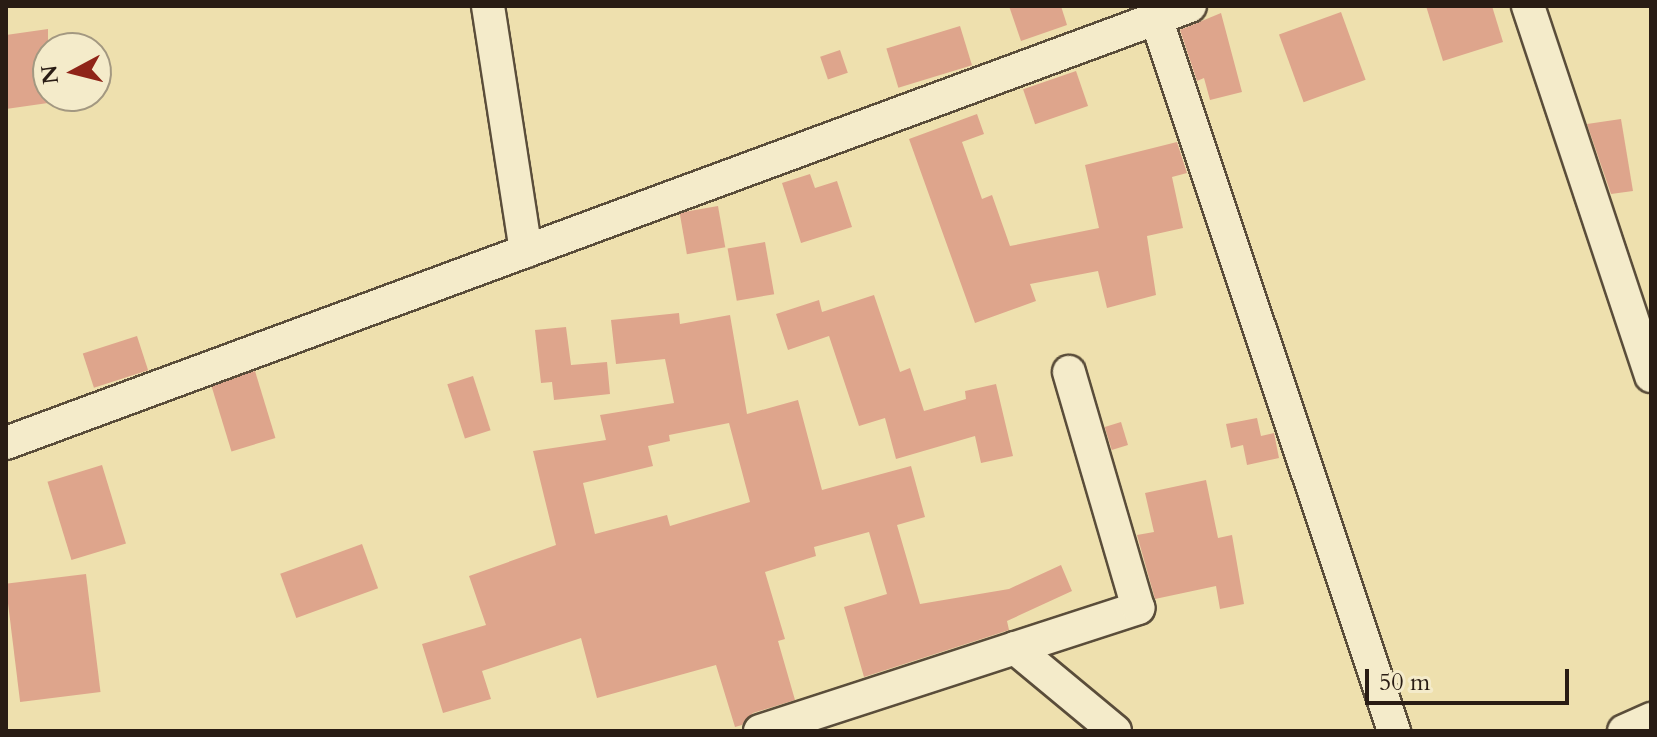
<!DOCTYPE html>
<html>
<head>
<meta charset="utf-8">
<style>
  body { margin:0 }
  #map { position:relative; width:1657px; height:737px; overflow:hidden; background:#eee0ae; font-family:Cardo,serif }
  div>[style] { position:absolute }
  .building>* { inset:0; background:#dea58c; transform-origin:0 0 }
  .roads { filter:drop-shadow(2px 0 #5a4d3a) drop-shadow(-2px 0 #5a4d3a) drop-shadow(0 2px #5a4d3a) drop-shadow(0 -2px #5a4d3a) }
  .minor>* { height:32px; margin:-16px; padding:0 16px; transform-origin:16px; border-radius:16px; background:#f4ebca }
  span { translate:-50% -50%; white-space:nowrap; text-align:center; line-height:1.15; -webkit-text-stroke:7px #f4ebca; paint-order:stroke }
  .frame { position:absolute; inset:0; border:8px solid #291c14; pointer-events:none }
  .north { position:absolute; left:32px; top:32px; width:80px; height:80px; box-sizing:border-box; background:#f4ebca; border:2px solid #a39881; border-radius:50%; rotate:263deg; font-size:22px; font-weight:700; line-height:32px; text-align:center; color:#291c14 }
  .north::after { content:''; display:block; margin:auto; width:28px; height:36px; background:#8f2418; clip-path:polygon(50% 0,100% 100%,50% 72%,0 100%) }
  .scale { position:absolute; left:1365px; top:669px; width:204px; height:36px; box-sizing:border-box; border:4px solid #291c14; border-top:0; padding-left:10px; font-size:24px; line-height:28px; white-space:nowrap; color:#291c14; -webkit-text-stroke:6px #f4ebca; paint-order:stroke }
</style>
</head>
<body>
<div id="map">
  <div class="building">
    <i style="clip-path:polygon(1009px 6px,1061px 6px,1067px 25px,1021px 41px)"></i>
    <i style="clip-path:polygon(1426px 6px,1492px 6px,1503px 42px,1443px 61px)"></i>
    <i style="left:1341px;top:12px;width:72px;height:66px;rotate:70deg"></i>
    <i style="clip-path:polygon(1221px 13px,1242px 92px,1210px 100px,1204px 78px,1197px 81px,1180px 30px)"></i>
    <i style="left:960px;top:26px;width:41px;height:77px;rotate:73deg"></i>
    <i style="clip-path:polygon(48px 29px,48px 103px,6px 109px,6px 35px)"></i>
    <i style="left:840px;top:50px;width:24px;height:21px;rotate:71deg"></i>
    <i style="left:1076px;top:71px;width:37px;height:56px;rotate:71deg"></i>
    <i style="clip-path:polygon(977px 114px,984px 134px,962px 142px,982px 199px,992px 195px,1010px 246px,1099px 228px,1085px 165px,1177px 142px,1187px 173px,1172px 177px,1183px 228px,1147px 236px,1156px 295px,1107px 308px,1098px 271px,1030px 284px,1036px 301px,975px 323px,909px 139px)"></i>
    <i style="clip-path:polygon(1621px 119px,1633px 191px,1611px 194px,1587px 124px)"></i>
    <i style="clip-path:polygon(810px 174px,815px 188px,837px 181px,852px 227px,801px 243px,782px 183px)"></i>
    <i style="left:718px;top:206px;width:42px;height:39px;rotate:80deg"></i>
    <i style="left:765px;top:242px;width:53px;height:38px;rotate:80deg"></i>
    <i style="clip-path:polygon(874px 295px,900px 372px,910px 368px,924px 411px,966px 399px,965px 391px,996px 384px,1013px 456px,981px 463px,975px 436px,896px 459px,885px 418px,859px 426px,829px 336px,788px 350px,776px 314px,819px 300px,822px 312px)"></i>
    <i style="clip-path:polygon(evenodd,679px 313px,680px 324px,730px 315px,747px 414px,798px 400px,822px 490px,911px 466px,925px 517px,897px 525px,920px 604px,1009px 589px,1061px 565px,1072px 591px,1007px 621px,1009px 630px,864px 677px,844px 607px,887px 594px,869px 532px,814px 547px,816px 556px,765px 572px,785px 639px,778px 641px,795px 700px,753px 713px,742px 725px,735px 727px,716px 665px,597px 698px,581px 638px,482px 671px,491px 699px,443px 713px,422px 644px,486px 625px,469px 576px,556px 545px,533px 451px,606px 440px,600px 415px,674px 403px,665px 359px,616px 364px,611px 320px,679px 313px,729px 423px,750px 502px,670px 526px,667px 515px,595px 534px,583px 483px,653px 466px,648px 446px,670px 441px,669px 435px,729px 423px)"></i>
    <i style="clip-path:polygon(566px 327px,571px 365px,607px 362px,610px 394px,554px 400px,552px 382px,541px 383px,535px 330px)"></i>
    <i style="left:137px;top:336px;width:36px;height:57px;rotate:72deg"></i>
    <i style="left:255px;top:371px;width:70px;height:46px;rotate:73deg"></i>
    <i style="left:473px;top:376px;width:57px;height:27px;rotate:72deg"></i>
    <i style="clip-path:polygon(1257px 418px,1261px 436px,1274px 433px,1279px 458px,1247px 465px,1243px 445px,1231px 448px,1226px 424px)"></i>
    <i style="left:1121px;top:422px;width:24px;height:17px;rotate:73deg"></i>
    <i style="left:102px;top:465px;width:82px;height:57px;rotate:73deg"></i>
    <i style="clip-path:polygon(1206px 480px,1218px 538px,1232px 535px,1244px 604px,1220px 609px,1216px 586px,1155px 599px,1137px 535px,1154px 532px,1145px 493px)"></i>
    <i style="left:362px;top:544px;width:47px;height:87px;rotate:70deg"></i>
    <i style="left:86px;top:574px;width:119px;height:81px;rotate:83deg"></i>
  </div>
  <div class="roads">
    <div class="minor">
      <i style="left:488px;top:6px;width:248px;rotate:81.2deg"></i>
      <i style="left:1528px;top:6px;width:390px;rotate:71.6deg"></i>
      <i style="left:1156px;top:18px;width:752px;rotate:71.54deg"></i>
      <i style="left:6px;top:443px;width:1262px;rotate:-20.26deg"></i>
      <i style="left:1015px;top:648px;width:130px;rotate:39.7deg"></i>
      <i style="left:760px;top:731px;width:398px;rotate:-18deg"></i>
      <i style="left:1138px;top:608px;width:246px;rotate:-106.3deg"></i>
      <i style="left:1624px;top:731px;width:30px;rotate:-24deg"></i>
    </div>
  </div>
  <div class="frame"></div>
  <div class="north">N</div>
  <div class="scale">50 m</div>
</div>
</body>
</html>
